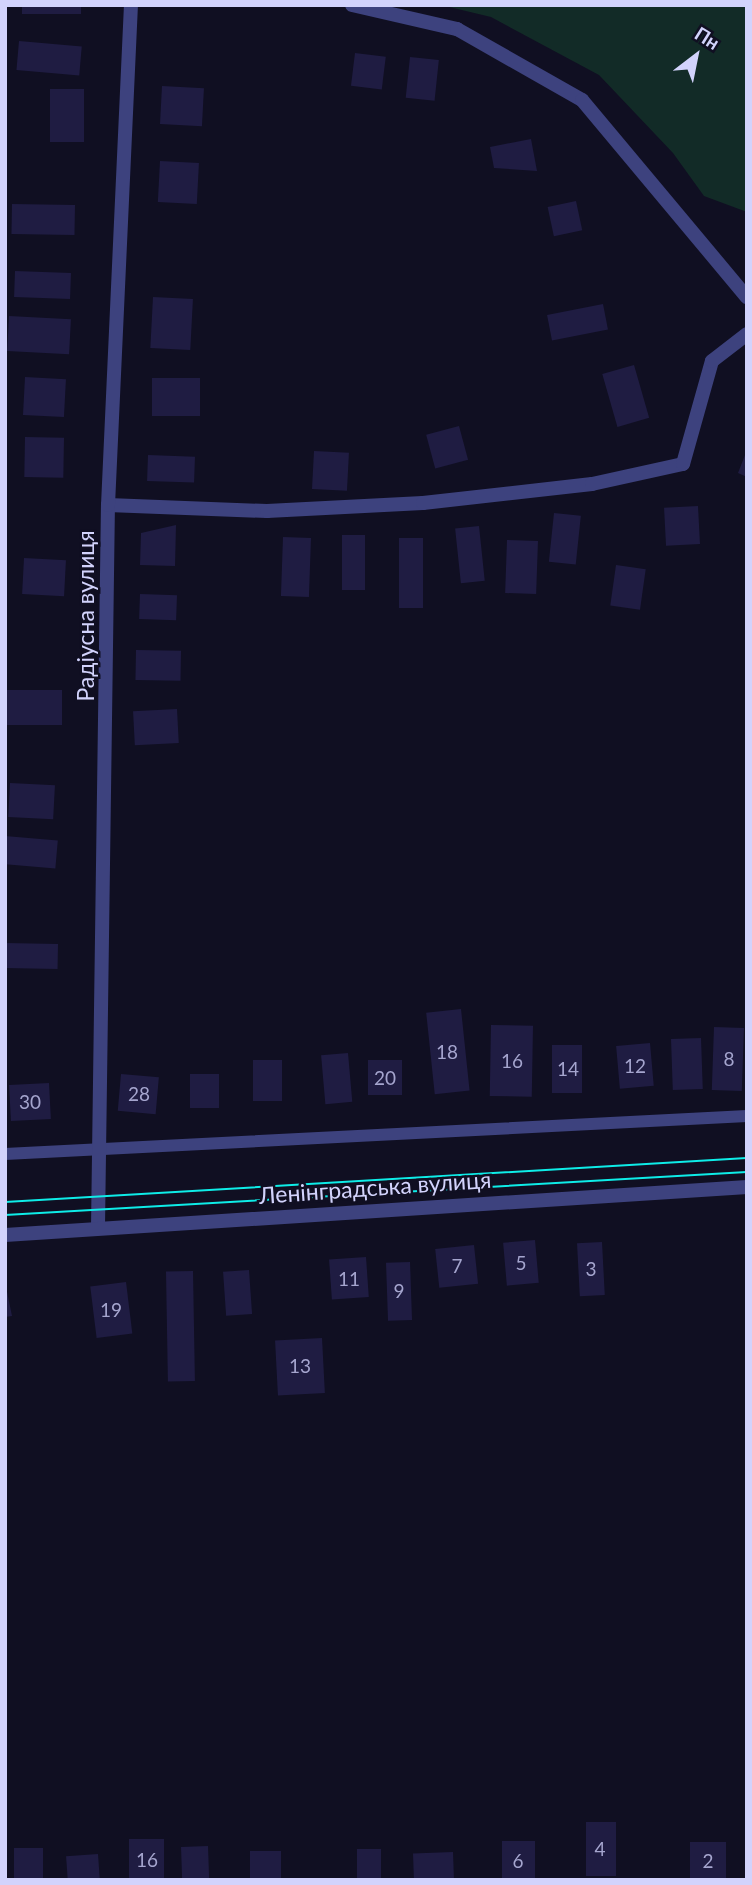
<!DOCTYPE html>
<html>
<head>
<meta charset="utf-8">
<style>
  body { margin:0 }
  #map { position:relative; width:752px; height:1885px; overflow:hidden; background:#100f22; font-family:Lato,sans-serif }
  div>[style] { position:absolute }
  .green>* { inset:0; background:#122b27 }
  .building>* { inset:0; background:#1f1c42; transform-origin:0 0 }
  .lane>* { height:12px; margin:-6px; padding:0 6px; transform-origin:6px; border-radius:6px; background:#3d427e }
  .street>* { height:14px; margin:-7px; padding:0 7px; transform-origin:7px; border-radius:7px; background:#3d427e }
  .tram>* { height:2px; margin:-1px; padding:0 1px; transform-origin:1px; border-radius:1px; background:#0eede8 }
  span { translate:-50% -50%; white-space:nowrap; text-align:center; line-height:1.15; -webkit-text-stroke:5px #100f22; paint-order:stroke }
  .number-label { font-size:19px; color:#a5a5ce }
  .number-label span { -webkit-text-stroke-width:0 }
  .street-label { font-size:23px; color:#d2d3fc }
  .frame { position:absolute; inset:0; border:7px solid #d2d3fc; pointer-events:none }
  .north { position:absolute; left:661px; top:21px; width:70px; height:70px; -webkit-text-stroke:5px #100f22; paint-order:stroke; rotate:32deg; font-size:19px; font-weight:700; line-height:28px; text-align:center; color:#d2d3fc }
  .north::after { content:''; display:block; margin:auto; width:24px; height:32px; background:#d2d3fc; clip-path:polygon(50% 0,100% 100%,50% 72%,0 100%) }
</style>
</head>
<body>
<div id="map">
  <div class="green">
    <i style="clip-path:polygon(441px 5px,747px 5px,747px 212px,704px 196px,673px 153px,599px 75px,491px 17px)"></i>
  </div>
  <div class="building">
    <i style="left:22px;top:5px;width:59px;height:9px"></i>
    <i style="left:19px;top:41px;width:63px;height:29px;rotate:5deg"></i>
    <i style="left:355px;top:53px;width:31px;height:33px;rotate:7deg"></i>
    <i style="left:410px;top:57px;width:29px;height:41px;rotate:6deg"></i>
    <i style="left:162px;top:86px;width:42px;height:38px;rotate:3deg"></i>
    <i style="left:50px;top:89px;width:34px;height:53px"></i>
    <i style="clip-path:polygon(531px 139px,537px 171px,494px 168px,490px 147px)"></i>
    <i style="left:160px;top:161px;width:39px;height:41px;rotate:3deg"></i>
    <i style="left:576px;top:201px;width:30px;height:29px;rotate:78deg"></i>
    <i style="left:12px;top:204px;width:63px;height:30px;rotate:1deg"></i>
    <i style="left:15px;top:271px;width:56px;height:26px;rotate:2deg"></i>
    <i style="left:153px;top:297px;width:40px;height:51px;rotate:3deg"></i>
    <i style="left:603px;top:304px;width:26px;height:57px;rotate:79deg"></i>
    <i style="left:9px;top:316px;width:62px;height:35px;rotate:3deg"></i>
    <i style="left:634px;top:365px;width:55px;height:33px;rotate:74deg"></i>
    <i style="left:25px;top:377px;width:41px;height:38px;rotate:3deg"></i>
    <i style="left:200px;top:378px;width:38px;height:48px;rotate:90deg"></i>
    <i style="left:459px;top:426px;width:35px;height:34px;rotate:75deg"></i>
    <i style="left:25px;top:437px;width:39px;height:40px;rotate:1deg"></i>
    <i style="clip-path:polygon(747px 450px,747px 477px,738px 473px)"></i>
    <i style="left:314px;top:451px;width:35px;height:38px;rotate:3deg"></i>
    <i style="left:148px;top:455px;width:47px;height:26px;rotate:2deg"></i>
    <i style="left:698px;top:506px;width:38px;height:34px;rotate:87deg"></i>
    <i style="left:554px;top:513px;width:27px;height:49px;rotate:6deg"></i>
    <i style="clip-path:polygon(176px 525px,175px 566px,140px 565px,141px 533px)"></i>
    <i style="left:479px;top:526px;width:55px;height:24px;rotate:84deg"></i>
    <i style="left:342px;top:535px;width:23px;height:55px"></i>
    <i style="left:283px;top:537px;width:28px;height:59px;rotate:2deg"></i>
    <i style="left:399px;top:538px;width:24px;height:70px"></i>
    <i style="left:507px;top:540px;width:31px;height:53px;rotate:2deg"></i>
    <i style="left:24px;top:558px;width:42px;height:36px;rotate:3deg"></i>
    <i style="left:616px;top:565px;width:30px;height:41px;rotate:8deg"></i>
    <i style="left:140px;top:594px;width:37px;height:25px;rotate:2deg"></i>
    <i style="left:136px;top:650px;width:45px;height:30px;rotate:1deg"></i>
    <i style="left:5px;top:690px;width:57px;height:35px"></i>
    <i style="left:177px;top:709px;width:34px;height:44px;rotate:87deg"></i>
    <i style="left:10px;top:783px;width:45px;height:34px;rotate:3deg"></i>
    <i style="left:5px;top:836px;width:53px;height:28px;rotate:5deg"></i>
    <i style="left:5px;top:943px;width:53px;height:25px;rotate:1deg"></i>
    <i style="left:461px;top:1009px;width:82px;height:35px;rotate:84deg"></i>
    <i style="left:491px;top:1025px;width:42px;height:71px;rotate:1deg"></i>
    <i style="left:714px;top:1027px;width:30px;height:63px;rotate:2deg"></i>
    <i style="left:701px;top:1038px;width:51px;height:30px;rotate:88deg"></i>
    <i style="left:650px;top:1043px;width:43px;height:34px;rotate:85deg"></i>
    <i style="left:552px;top:1045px;width:30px;height:48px"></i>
    <i style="left:348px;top:1053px;width:49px;height:27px;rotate:85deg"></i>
    <i style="left:253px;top:1060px;width:29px;height:41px"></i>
    <i style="left:368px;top:1060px;width:34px;height:35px"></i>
    <i style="left:121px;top:1074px;width:38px;height:37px;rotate:5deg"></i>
    <i style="left:190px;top:1074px;width:29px;height:34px"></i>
    <i style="left:49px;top:1083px;width:36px;height:40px;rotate:87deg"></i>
    <i style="left:535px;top:1240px;width:43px;height:32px;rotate:85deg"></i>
    <i style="left:602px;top:1242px;width:53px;height:25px;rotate:87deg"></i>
    <i style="left:474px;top:1245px;width:39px;height:39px;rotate:84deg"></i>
    <i style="left:366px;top:1257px;width:40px;height:37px;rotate:86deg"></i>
    <i style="left:410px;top:1262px;width:58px;height:24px;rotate:88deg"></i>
    <i style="left:249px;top:1270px;width:44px;height:26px;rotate:86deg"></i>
    <i style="left:193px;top:1271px;width:110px;height:27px;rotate:89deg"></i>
    <i style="clip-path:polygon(5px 1282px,12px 1316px,5px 1317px)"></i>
    <i style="left:126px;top:1282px;width:52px;height:36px;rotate:83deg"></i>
    <i style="left:322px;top:1338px;width:55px;height:47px;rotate:87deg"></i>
    <i style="left:586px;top:1822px;width:30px;height:54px"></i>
    <i style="left:164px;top:1839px;width:41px;height:35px;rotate:90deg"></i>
    <i style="left:502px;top:1841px;width:33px;height:39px"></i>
    <i style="left:690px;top:1842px;width:36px;height:38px"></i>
    <i style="left:208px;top:1846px;width:34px;height:27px;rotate:88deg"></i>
    <i style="left:14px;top:1848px;width:29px;height:32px"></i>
    <i style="left:381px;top:1849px;width:31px;height:24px;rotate:90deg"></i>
    <i style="left:250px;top:1851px;width:31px;height:29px"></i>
    <i style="left:453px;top:1852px;width:28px;height:40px;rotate:88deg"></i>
    <i style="left:98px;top:1854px;width:26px;height:32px;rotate:86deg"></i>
  </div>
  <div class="lane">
    <i style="left:5px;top:1154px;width:743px;rotate:-2.93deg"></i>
  </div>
  <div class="street">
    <i style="left:352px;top:5px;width:108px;rotate:12.9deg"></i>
    <i style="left:457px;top:29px;width:144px;rotate:29.6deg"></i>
    <i style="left:582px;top:100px;width:257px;rotate:50.1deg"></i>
    <i style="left:108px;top:505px;width:159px;rotate:2.2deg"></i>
    <i style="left:267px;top:511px;width:156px;rotate:-2.9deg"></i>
    <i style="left:423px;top:503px;width:170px;rotate:-6.4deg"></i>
    <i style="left:592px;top:484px;width:93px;rotate:-12.4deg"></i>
    <i style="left:683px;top:464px;width:107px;rotate:-74.3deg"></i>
    <i style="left:712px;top:361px;width:44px;rotate:-37.6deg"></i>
    <i style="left:98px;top:1227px;width:722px;rotate:-89.21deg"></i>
    <i style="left:108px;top:505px;width:501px;rotate:-87.37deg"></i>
    <i style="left:5px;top:1235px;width:744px;rotate:-3.7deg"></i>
  </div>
  <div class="tram">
    <i style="left:5px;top:1202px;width:743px;rotate:-3.39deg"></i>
    <i style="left:5px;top:1215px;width:743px;rotate:-3.32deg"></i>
  </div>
  <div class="number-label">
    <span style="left:447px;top:1052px">18</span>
    <span style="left:729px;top:1059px">8</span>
    <span style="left:512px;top:1061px">16</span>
    <span style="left:635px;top:1066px">12</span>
    <span style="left:568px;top:1069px">14</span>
    <span style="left:385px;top:1078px">20</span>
    <span style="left:139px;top:1094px">28</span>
    <span style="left:30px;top:1102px">30</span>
    <span style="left:521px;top:1263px">5</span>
    <span style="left:457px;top:1266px">7</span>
    <span style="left:591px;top:1269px">3</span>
    <span style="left:349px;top:1279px">11</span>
    <span style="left:399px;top:1291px">9</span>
    <span style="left:111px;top:1310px">19</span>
    <span style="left:300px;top:1366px">13</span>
    <span style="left:600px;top:1849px">4</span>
    <span style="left:147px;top:1860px">16</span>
    <span style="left:518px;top:1861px">6</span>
    <span style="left:708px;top:1861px">2</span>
  </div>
  <div class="street-label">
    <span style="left:85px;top:616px;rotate:-90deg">Радіусна вулиця</span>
    <span style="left:375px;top:1187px;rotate:-4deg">Ленінградська вулиця</span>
  </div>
  <div class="frame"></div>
  <div class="north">Пн</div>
</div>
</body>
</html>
